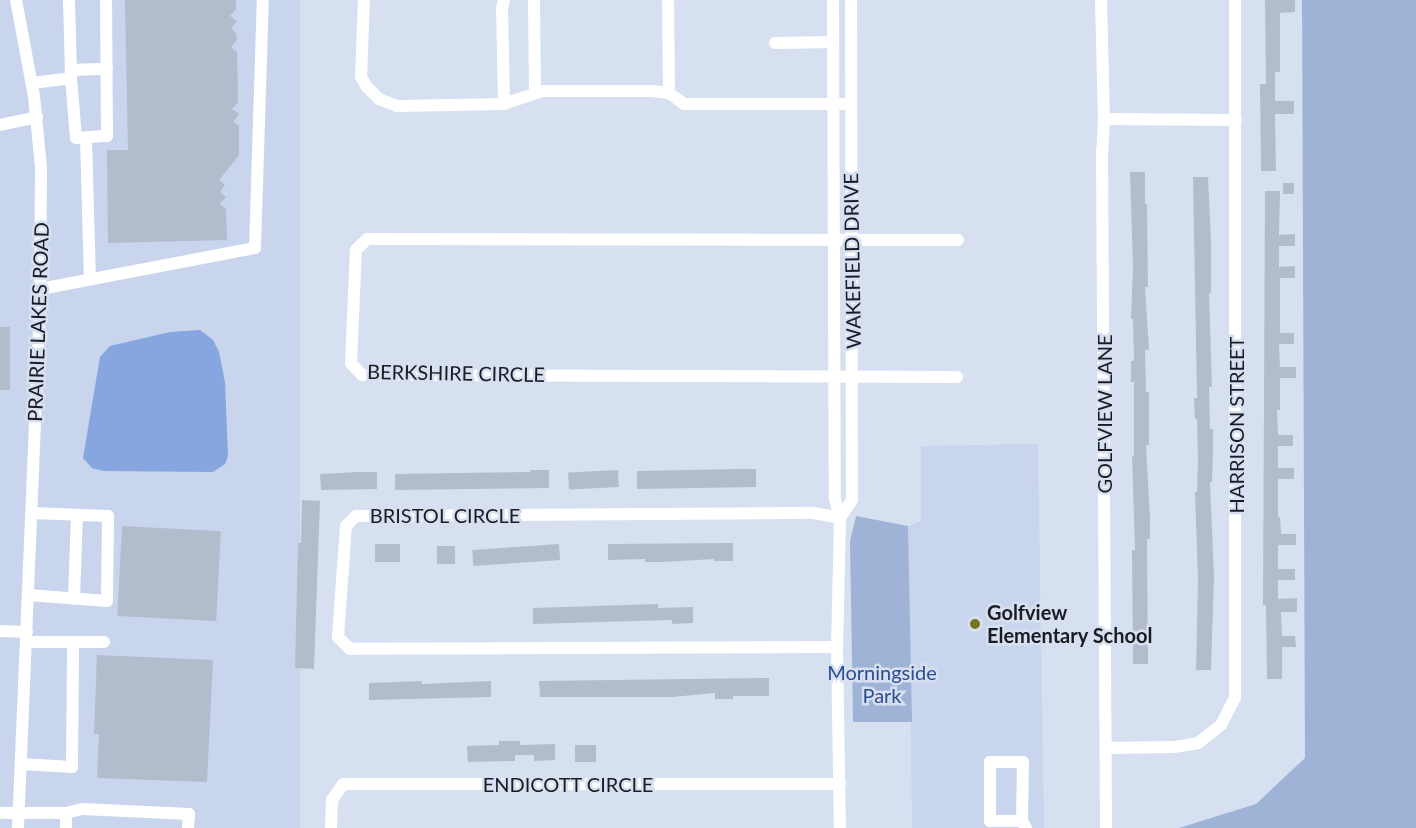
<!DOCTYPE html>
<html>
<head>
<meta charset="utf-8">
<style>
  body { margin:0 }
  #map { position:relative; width:1416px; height:828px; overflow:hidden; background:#d7e0f1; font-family:Lato,sans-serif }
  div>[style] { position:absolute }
  .built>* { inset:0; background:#c8d5ec; transform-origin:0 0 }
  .green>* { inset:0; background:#9fb3d6 }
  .water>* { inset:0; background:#87a5de }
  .building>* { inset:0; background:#b3bccc; transform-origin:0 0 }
  .minor>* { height:12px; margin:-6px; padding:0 6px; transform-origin:6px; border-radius:6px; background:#fff }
  .dots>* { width:16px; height:16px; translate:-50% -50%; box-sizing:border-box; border:3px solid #d7e0f1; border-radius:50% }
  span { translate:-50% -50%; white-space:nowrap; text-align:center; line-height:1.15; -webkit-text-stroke:5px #d7e0f1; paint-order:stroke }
  .street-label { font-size:20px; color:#191c22 }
  .poi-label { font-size:20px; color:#191c22; font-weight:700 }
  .left { translate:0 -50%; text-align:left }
  .park-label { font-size:20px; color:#2b4d92 }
</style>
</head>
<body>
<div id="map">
  <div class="built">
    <i style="left:0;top:0;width:300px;height:828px"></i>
    <i style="clip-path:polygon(1038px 444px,1044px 828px,912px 828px,908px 526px,921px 521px,921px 446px)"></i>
  </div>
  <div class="green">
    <i style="clip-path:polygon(1302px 0,1416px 0,1416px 828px,1179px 828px,1256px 804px,1305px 758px)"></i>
    <i style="clip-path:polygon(856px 516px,908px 526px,912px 722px,853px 722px,850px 541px)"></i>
  </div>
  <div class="water">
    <i style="clip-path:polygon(200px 330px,213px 340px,219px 352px,225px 382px,228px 456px,225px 464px,213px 472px,103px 471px,92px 468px,83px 458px,100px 357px,110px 346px,170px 332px)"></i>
  </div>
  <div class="building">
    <i style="clip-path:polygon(125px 0,236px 0,236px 9px,230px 16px,237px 21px,231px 28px,236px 33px,237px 40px,231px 47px,237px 52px,238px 102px,232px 109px,239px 114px,233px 122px,239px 126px,239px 155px,219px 180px,225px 185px,220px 192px,226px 197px,220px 204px,226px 209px,227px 240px,108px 243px,107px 150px,128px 150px)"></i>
    <i style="clip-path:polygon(1265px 0,1295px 0,1295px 12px,1280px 13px,1280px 72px,1275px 72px,1275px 101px,1294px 101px,1294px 114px,1275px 114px,1276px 171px,1261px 171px,1260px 84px,1266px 84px)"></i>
    <i style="clip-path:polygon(1130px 172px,1145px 172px,1145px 204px,1147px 204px,1148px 287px,1145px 287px,1149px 350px,1145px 350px,1146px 392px,1149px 392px,1149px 445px,1146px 445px,1150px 518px,1150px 539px,1147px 539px,1148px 664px,1133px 664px,1132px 550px,1135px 550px,1132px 456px,1134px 456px,1134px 382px,1131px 382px,1131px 361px,1134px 361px,1133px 319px,1131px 319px,1133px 267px)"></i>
    <i style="clip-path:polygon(1193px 177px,1208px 177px,1211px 240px,1211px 293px,1209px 293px,1212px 387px,1209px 387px,1210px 429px,1213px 429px,1213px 450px,1212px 482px,1210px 482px,1214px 576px,1211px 670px,1196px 670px,1198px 581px,1195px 492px,1197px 492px,1198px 461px,1197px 419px,1195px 419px,1194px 398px,1197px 398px)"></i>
    <i style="left:1283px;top:183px;width:11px;height:11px"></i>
    <i style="clip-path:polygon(1265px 191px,1280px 191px,1279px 235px,1295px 234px,1295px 246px,1279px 246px,1279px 267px,1295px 266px,1295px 278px,1280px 278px,1280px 333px,1294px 333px,1294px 344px,1279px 344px,1280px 367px,1296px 367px,1296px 378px,1280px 378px,1280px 410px,1277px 410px,1278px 435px,1293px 435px,1293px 446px,1278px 446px,1278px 468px,1294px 468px,1294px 479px,1278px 479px,1278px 517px,1280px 517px,1281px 534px,1296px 534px,1296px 545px,1278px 545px,1278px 569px,1295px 569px,1295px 580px,1278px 580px,1278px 599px,1297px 598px,1297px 612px,1281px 612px,1282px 636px,1295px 636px,1296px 647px,1282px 647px,1282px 679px,1267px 679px,1266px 605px,1263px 605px)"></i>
    <i style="left:0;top:327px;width:10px;height:63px"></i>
    <i style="clip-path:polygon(738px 469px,756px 469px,756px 487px,637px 489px,637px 471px)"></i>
    <i style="clip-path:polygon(530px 470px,549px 470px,549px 488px,395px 490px,395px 474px,530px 472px)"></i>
    <i style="left:618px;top:470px;width:17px;height:50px;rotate:87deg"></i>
    <i style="clip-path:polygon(358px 472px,377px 472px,377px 489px,321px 490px,320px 474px)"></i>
    <i style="clip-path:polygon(302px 500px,320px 501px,314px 669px,295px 668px,298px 543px,301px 543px)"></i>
    <i style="left:122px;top:526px;width:99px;height:90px;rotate:3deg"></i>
    <i style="clip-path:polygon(733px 543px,733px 561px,714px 561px,714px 559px,663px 562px,645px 562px,645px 559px,608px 560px,608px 544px)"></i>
    <i style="left:375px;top:544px;width:25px;height:18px"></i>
    <i style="left:559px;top:544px;width:16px;height:87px;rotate:86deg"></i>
    <i style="left:437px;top:546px;width:18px;height:18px"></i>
    <i style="clip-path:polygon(658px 604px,658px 608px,693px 607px,693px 623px,672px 624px,672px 620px,533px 624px,533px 608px)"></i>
    <i style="clip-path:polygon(97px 655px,213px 660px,207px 782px,97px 778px,99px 734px,94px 734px)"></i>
    <i style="clip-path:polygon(769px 678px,769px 696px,733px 696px,733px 699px,715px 699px,715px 693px,672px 697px,540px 697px,539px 681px)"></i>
    <i style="clip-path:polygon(422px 681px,422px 684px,491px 681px,491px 697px,369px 700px,369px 683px)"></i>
    <i style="clip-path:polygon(499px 741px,520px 741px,520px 745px,555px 744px,555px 760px,534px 761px,534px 755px,515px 755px,515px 761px,468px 762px,467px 746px,499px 745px)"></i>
    <i style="left:575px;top:745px;width:21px;height:17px"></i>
  </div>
  <div class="minor">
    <i style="left:16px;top:0;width:98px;rotate:79.4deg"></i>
    <i style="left:34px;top:96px;width:72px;rotate:84.4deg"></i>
    <i style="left:41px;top:168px;width:137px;rotate:90.4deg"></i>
    <i style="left:40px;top:305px;width:523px;rotate:92.41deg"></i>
    <i style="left:69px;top:0;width:78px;rotate:88.5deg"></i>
    <i style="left:364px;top:0;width:77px;rotate:92.2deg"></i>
    <i style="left:361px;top:77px;width:12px;rotate:59deg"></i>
    <i style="left:367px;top:87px;width:17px;rotate:45deg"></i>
    <i style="left:379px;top:99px;width:19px;rotate:21deg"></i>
    <i style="left:397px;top:106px;width:107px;rotate:-1.1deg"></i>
    <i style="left:504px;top:104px;width:39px;rotate:-19deg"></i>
    <i style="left:541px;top:91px;width:111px"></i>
    <i style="left:652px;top:91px;width:17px;rotate:7deg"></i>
    <i style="left:669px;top:93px;width:19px;rotate:36deg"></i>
    <i style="left:684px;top:104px;width:167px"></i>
    <i style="left:504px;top:0;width:8px;rotate:104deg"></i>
    <i style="left:502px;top:8px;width:96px;rotate:88.8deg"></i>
    <i style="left:534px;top:0;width:93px;rotate:89.4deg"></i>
    <i style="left:668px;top:0;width:93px;rotate:89.4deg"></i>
    <i style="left:833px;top:0;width:499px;rotate:89.8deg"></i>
    <i style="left:835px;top:499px;width:20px;rotate:75deg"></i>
    <i style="left:840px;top:518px;width:129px;rotate:91.3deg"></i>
    <i style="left:837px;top:647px;width:181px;rotate:89.1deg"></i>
    <i style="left:1101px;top:0;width:119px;rotate:88.6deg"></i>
    <i style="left:1104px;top:119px;width:33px;rotate:93deg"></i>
    <i style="left:1102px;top:152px;width:676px;rotate:89.66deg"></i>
    <i style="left:775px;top:43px;width:58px;rotate:-1deg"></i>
    <i style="left:71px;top:70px;width:36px;rotate:-2deg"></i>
    <i style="left:32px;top:83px;width:39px;rotate:-7deg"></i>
    <i style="left:71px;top:78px;width:60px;rotate:85.2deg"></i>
    <i style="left:76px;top:138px;width:31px;rotate:-4deg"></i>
    <i style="left:107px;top:136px;width:136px;rotate:-90.4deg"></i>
    <i style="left:1104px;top:119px;width:132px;rotate:0.4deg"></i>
    <i style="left:0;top:125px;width:38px;rotate:-12deg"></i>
    <i style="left:86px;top:138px;width:141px;rotate:88.4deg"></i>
    <i style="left:40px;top:289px;width:219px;rotate:-10.8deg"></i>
    <i style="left:255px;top:248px;width:248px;rotate:-88.2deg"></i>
    <i style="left:957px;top:377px;width:595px;rotate:-179.81deg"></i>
    <i style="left:362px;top:375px;width:16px;rotate:-133deg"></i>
    <i style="left:351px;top:363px;width:113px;rotate:-87.5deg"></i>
    <i style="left:356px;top:250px;width:16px;rotate:-45deg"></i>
    <i style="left:367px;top:239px;width:591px;rotate:0.1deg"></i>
    <i style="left:840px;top:518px;width:22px;rotate:-56deg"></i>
    <i style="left:852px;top:500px;width:500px;rotate:-90.11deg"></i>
    <i style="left:28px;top:595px;width:79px;rotate:4.3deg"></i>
    <i style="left:107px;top:601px;width:85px;rotate:-89.3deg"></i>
    <i style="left:108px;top:516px;width:76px;rotate:-177.7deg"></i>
    <i style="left:74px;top:599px;width:84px;rotate:-88deg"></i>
    <i style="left:0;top:631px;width:27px;rotate:2deg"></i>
    <i style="left:73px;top:642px;width:31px"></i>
    <i style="left:837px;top:647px;width:487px;rotate:179.8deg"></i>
    <i style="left:350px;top:649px;width:17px;rotate:-135deg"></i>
    <i style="left:338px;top:637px;width:111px;rotate:-85.9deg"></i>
    <i style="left:346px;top:526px;width:14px;rotate:-45deg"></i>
    <i style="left:356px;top:516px;width:458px;rotate:-0.4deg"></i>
    <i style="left:814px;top:513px;width:26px;rotate:11deg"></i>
    <i style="left:1106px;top:748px;width:68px;rotate:-0.8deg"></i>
    <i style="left:1174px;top:747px;width:24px;rotate:-9deg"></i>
    <i style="left:1198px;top:743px;width:29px;rotate:-38deg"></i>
    <i style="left:1221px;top:725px;width:30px;rotate:-63deg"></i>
    <i style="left:1235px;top:698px;width:698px;rotate:-90deg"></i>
    <i style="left:21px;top:764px;width:51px;rotate:3.4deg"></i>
    <i style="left:72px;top:767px;width:125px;rotate:-89.5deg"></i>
    <i style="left:73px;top:642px;width:47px;rotate:180deg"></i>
    <i style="left:0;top:813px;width:66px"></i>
    <i style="left:66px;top:813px;width:15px;rotate:90deg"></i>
    <i style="left:66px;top:813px;width:16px;rotate:-14deg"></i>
    <i style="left:82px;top:809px;width:107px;rotate:2.7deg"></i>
    <i style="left:189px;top:814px;width:14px;rotate:94deg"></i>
    <i style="left:1022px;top:821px;width:32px;rotate:180deg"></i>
    <i style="left:990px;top:821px;width:59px;rotate:-90deg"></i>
    <i style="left:990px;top:762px;width:33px"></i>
    <i style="left:1023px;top:762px;width:59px;rotate:91deg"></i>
    <i style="left:1022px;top:821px;width:8px;rotate:60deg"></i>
    <i style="left:331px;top:828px;width:28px;rotate:-88deg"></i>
    <i style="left:332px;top:800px;width:19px;rotate:-55deg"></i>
    <i style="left:343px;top:784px;width:497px"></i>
  </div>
  <div class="dots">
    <i style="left:975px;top:624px;background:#71761f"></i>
  </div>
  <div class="street-label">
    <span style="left:852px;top:261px;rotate:-91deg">WAKEFIELD DRIVE</span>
    <span style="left:38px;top:322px;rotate:-88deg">PRAIRIE LAKES ROAD</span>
    <span style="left:456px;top:373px;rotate:1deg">BERKSHIRE CIRCLE</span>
    <span style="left:1104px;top:414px;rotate:-90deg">GOLFVIEW LANE</span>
    <span style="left:1236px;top:425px;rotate:-90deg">HARRISON STREET</span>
    <span style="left:445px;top:515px">BRISTOL CIRCLE</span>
    <span style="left:568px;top:784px">ENDICOTT CIRCLE</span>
  </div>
  <div class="poi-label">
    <span class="left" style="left:987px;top:624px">Golfview<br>Elementary School</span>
  </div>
  <div class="park-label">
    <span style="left:882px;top:684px">Morningside<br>Park</span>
  </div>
</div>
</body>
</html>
